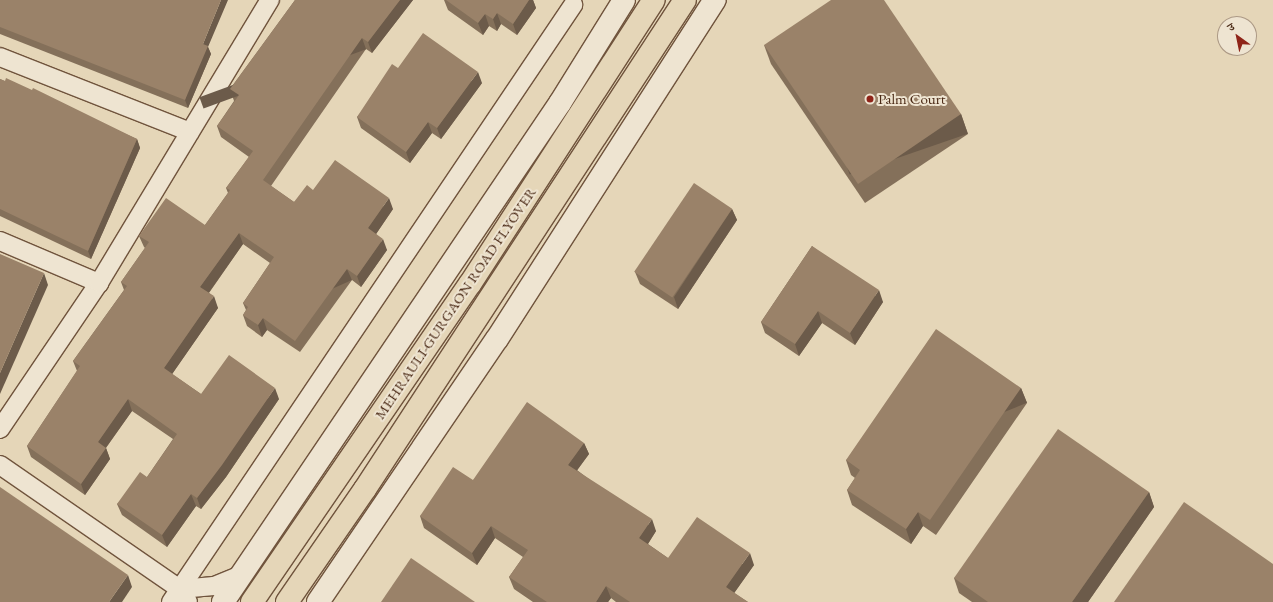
<!DOCTYPE html>
<html>
<head>
<meta charset="utf-8">
<style>
  body { margin:0 }
  #map { position:relative; width:1273px; height:602px; overflow:hidden; background:#e5d6b8; font-family:"EB Garamond","Noto Serif Devanagari",serif }
  div>[style] { position:absolute }
  .roads { filter:drop-shadow(1px 0 #70543d) drop-shadow(-1px 0 #70543d) drop-shadow(0 1px #70543d) drop-shadow(0 -1px #70543d) }
  .minor>* { height:18px; margin:-9px; padding:0 9px; transform-origin:9px; border-radius:9px; background:#eee4d1 }
  .tertiary>* { height:22px; margin:-11px; padding:0 11px; transform-origin:11px; border-radius:11px; background:#eee4d1 }
  .primary>* { height:22px; margin:-11px; padding:0 11px; transform-origin:11px; border-radius:11px; background:#e5d6b8 }
  .wall>* { inset:0; background:#84705a }
  .shaded-wall>* { inset:0; background:#6c5b4a; transform-origin:0 0 }
  .building>* { inset:0; background:#9a8269; transform-origin:0 0 }
  .dots>* { width:11px; height:11px; translate:-50% -50%; box-sizing:border-box; border:2px solid #eee4d1; border-radius:50% }
  span { translate:-50% -50%; white-space:nowrap; text-align:center; line-height:1.15; -webkit-text-stroke:4px #eee4d1; paint-order:stroke }
  .poi-label { font-size:15px; color:#492814 }
  .left { translate:0 -50%; text-align:left }
  .street-label { font-size:15px; color:#492814 }
  .north { position:absolute; left:1217px; top:16px; width:40px; height:40px; box-sizing:border-box; background:#eee4d1; border:1px solid #ac9985; border-radius:50%; rotate:327deg; font-size:11px; font-weight:700; line-height:16px; text-align:center; color:#492814 }
  .north::after { content:''; display:block; margin:auto; width:14px; height:18px; background:#8f2418; clip-path:polygon(50% 0,100% 100%,50% 72%,0 100%) }
</style>
</head>
<body>
<div id="map">
  <div class="roads">
    <div class="minor">
      <i style="left:0;top:57px;width:204px;rotate:21.5deg"></i>
      <i style="left:0;top:241px;width:108px;rotate:23deg"></i>
      <i style="left:0;top:429px;width:176px;rotate:-55.9deg"></i>
      <i style="left:99px;top:283px;width:331px;rotate:-58.9deg"></i>
      <i style="left:0;top:465px;width:219px;rotate:34.6deg"></i>
      <i style="left:180px;top:589px;width:15px;rotate:58deg"></i>
      <i style="left:180px;top:589px;width:34px;rotate:-5deg"></i>
      <i style="left:214px;top:586px;width:31px;rotate:-22deg"></i>
      <i style="left:171px;top:602px;width:720px;rotate:-56.04deg"></i>
    </div>
    <div class="tertiary">
      <i style="left:223px;top:602px;width:602px;rotate:-55.97deg"></i>
      <i style="left:560px;top:103px;width:121px;rotate:-58.1deg"></i>
      <i style="left:318px;top:602px;width:318px;rotate:-55.8deg"></i>
      <i style="left:497px;top:339px;width:403px;rotate:-57.3deg"></i>
    </div>
    <div class="primary">
      <i style="left:252px;top:602px;width:386px;rotate:-55.6deg"></i>
      <i style="left:470px;top:284px;width:338px;rotate:-57.1deg"></i>
      <i style="left:287px;top:602px;width:137px;rotate:-55.4deg"></i>
      <i style="left:365px;top:489px;width:584px;rotate:-56.8deg"></i>
    </div>
  </div>
  <div class="wall">
    <i style="clip-path:polygon(0 0,208px 47px,211px 54px,188px 108px,0 34px)"></i>
    <i style="clip-path:polygon(295px 0,413px 0,372px 53px,366px 49px,271px 186px,294px 202px,313px 190px,393px 209px,376px 234px,387px 250px,361px 287px,352px 280px,300px 352px,267px 330px,262px 337px,247px 326px,243px 315px,246px 310px,243px 303px,270px 263px,243px 244px,209px 293px,218px 308px,172px 374px,201px 394px,279px 399px,226px 477px,201px 509px,196px 506px,167px 547px,122px 515px,117px 504px,147px 477px,173px 439px,132px 411px,106px 448px,110px 459px,85px 495px,31px 457px,27px 446px,77px 371px,73px 361px,124px 290px,121px 282px,145px 248px,144px 247px,139px 236px,205px 225px,228px 193px,226px 188px,249px 157px,221px 137px,217px 126px,234px 101px,230px 89px)"></i>
    <i style="clip-path:polygon(444px 0,533px 0,536px 8px,517px 35px,501px 24px,497px 31px,489px 26px,483px 35px,448px 10px)"></i>
    <i style="clip-path:polygon(764px 45px,961px 114px,968px 134px,865px 203px,771px 64px)"></i>
    <i style="clip-path:polygon(398px 68px,482px 83px,441px 139px,432px 133px,410px 163px,361px 128px,357px 117px)"></i>
    <i style="clip-path:polygon(0 79px,137px 139px,140px 148px,91px 259px,0 216px)"></i>
    <i style="clip-path:polygon(732px 209px,737px 220px,678px 309px,640px 284px,635px 272px)"></i>
    <i style="clip-path:polygon(812px 246px,883px 302px,855px 345px,822px 323px,799px 356px,765px 333px,761px 322px)"></i>
    <i style="clip-path:polygon(1021px 388px,1027px 403px,936px 535px,923px 526px,911px 544px,852px 505px,847px 490px,855px 478px,851px 475px,846px 460px)"></i>
    <i style="clip-path:polygon(584px 443px,589px 454px,577px 470px,656px 531px,648px 544px,668px 558px,754px 565px,734px 593px,748px 602px,616px 602px,611px 598px,608px 602px,533px 602px,514px 589px,509px 577px,523px 557px,495px 538px,477px 565px,424px 528px,420px 516px,473px 480px)"></i>
    <i style="clip-path:polygon(1149px 492px,1154px 507px,1088px 602px,972px 602px,959px 593px,954px 578px)"></i>
  </div>
  <div class="shaded-wall">
    <i style="clip-path:polygon(221px 0,228px 0,208px 47px,211px 54px,188px 108px,185px 100px,203px 44px)"></i>
    <i style="clip-path:polygon(400px 0,413px 0,372px 53px,368px 42px)"></i>
    <i style="clip-path:polygon(529px 0,533px 0,536px 8px,517px 35px,513px 24px)"></i>
    <i style="clip-path:polygon(497px 13px,501px 24px,497px 31px,493px 19px)"></i>
    <i style="clip-path:polygon(485px 14px,489px 26px,483px 35px,478px 23px)"></i>
    <i style="left:362px;top:38px;width:12px;height:173px;rotate:70deg"></i>
    <i style="clip-path:polygon(478px 72px,482px 83px,441px 139px,437px 128px)"></i>
    <i style="left:961px;top:114px;width:21px;height:125px;rotate:71deg"></i>
    <i style="clip-path:polygon(428px 122px,432px 133px,410px 163px,406px 152px)"></i>
    <i style="clip-path:polygon(137px 139px,140px 148px,91px 259px,88px 251px)"></i>
    <i style="clip-path:polygon(389px 198px,393px 209px,372px 240px,368px 228px)"></i>
    <i style="clip-path:polygon(732px 209px,737px 220px,678px 309px,674px 297px)"></i>
    <i style="clip-path:polygon(239px 233px,243px 244px,205px 298px,200px 287px)"></i>
    <i style="clip-path:polygon(383px 239px,387px 250px,361px 287px,357px 276px)"></i>
    <i style="left:347px;top:269px;width:12px;height:89px;rotate:66deg"></i>
    <i style="clip-path:polygon(44px 273px,48px 285px,0 394px,0 373px)"></i>
    <i style="clip-path:polygon(879px 290px,883px 302px,855px 345px,850px 333px)"></i>
    <i style="clip-path:polygon(214px 296px,218px 308px,168px 380px,164px 368px)"></i>
    <i style="clip-path:polygon(818px 311px,822px 323px,799px 356px,795px 344px)"></i>
    <i style="clip-path:polygon(263px 318px,267px 330px,262px 337px,258px 325px)"></i>
    <i style="clip-path:polygon(275px 388px,279px 399px,226px 477px,201px 509px,197px 498px)"></i>
    <i style="left:1021px;top:388px;width:16px;height:160px;rotate:68deg"></i>
    <i style="clip-path:polygon(128px 399px,132px 411px,102px 453px,98px 442px)"></i>
    <i style="clip-path:polygon(584px 443px,589px 454px,573px 476px,568px 465px)"></i>
    <i style="clip-path:polygon(106px 448px,110px 459px,85px 495px,81px 484px)"></i>
    <i style="clip-path:polygon(1149px 492px,1154px 507px,1088px 602px,1072px 602px)"></i>
    <i style="clip-path:polygon(191px 494px,196px 506px,167px 547px,162px 535px)"></i>
    <i style="clip-path:polygon(918px 512px,923px 526px,911px 544px,906px 529px)"></i>
    <i style="clip-path:polygon(652px 519px,656px 531px,644px 550px,639px 538px)"></i>
    <i style="clip-path:polygon(491px 526px,495px 538px,477px 565px,472px 553px)"></i>
    <i style="clip-path:polygon(750px 553px,754px 565px,730px 599px,726px 587px)"></i>
    <i style="clip-path:polygon(128px 575px,132px 587px,122px 602px,109px 602px)"></i>
    <i style="clip-path:polygon(606px 586px,611px 598px,608px 602px,596px 602px)"></i>
  </div>
  <div class="building">
    <i style="clip-path:polygon(0 0,221px 0,203px 44px,208px 46px,185px 100px,0 27px)"></i>
    <i style="clip-path:polygon(295px 0,400px 0,368px 42px,362px 38px,263px 180px,294px 202px,307px 185px,313px 190px,335px 160px,389px 198px,368px 228px,383px 239px,357px 276px,347px 269px,295px 341px,263px 318px,258px 325px,243px 315px,248px 307px,243px 303px,274px 257px,239px 233px,200px 287px,214px 296px,164px 368px,201px 394px,229px 355px,275px 388px,222px 465px,197px 498px,191px 494px,162px 535px,117px 504px,140px 472px,147px 477px,177px 434px,128px 399px,98px 442px,106px 448px,81px 484px,27px 446px,80px 366px,73px 361px,127px 286px,121px 282px,149px 242px,139px 236px,166px 198px,205px 225px,230px 190px,226px 188px,253px 151px,217px 126px,239px 95px,230px 89px)"></i>
    <i style="clip-path:polygon(446px 0,529px 0,513px 24px,497px 13px,493px 19px,485px 14px,478px 23px)"></i>
    <i style="clip-path:polygon(831px 0,884px 0,961px 114px,858px 184px,764px 45px)"></i>
    <i style="clip-path:polygon(423px 33px,478px 72px,437px 128px,428px 122px,406px 152px,357px 117px,392px 64px,398px 68px)"></i>
    <i style="clip-path:polygon(6px 78px,32px 90px,33px 88px,137px 139px,88px 251px,0 209px,0 79px,5px 81px)"></i>
    <i style="left:694px;top:183px;width:46px;height:107px;rotate:34deg"></i>
    <i style="clip-path:polygon(812px 246px,879px 290px,850px 333px,818px 311px,795px 344px,761px 322px)"></i>
    <i style="clip-path:polygon(0 254px,44px 273px,0 373px)"></i>
    <i style="clip-path:polygon(936px 329px,1021px 388px,930px 520px,918px 512px,906px 529px,847px 490px,860px 470px,846px 460px)"></i>
    <i style="clip-path:polygon(527px 402px,584px 443px,568px 465px,652px 519px,639px 538px,668px 558px,697px 517px,750px 553px,726px 587px,748px 602px,630px 602px,606px 586px,596px 602px,547px 602px,509px 577px,528px 550px,491px 526px,472px 553px,420px 516px,453px 467px,473px 480px)"></i>
    <i style="clip-path:polygon(1058px 429px,1149px 492px,1072px 602px,988px 602px,954px 578px)"></i>
    <i style="clip-path:polygon(0 487px,128px 575px,109px 602px,0 602px)"></i>
    <i style="clip-path:polygon(1184px 502px,1273px 564px,1273px 602px,1114px 602px)"></i>
    <i style="clip-path:polygon(411px 558px,475px 602px,381px 602px)"></i>
  </div>
  <div class="dots">
    <i style="left:870px;top:99px;background:#8f2418"></i>
  </div>
  <div class="poi-label">
    <span class="left" style="left:878px;top:99px">Palm Court</span>
  </div>
  <div class="street-label">
    <span style="left:455px;top:303px;rotate:-56deg">MEHRAULI-GURGAON ROAD FLYOVER</span>
  </div>
  <div class="north">उ</div>
</div>
</body>
</html>
